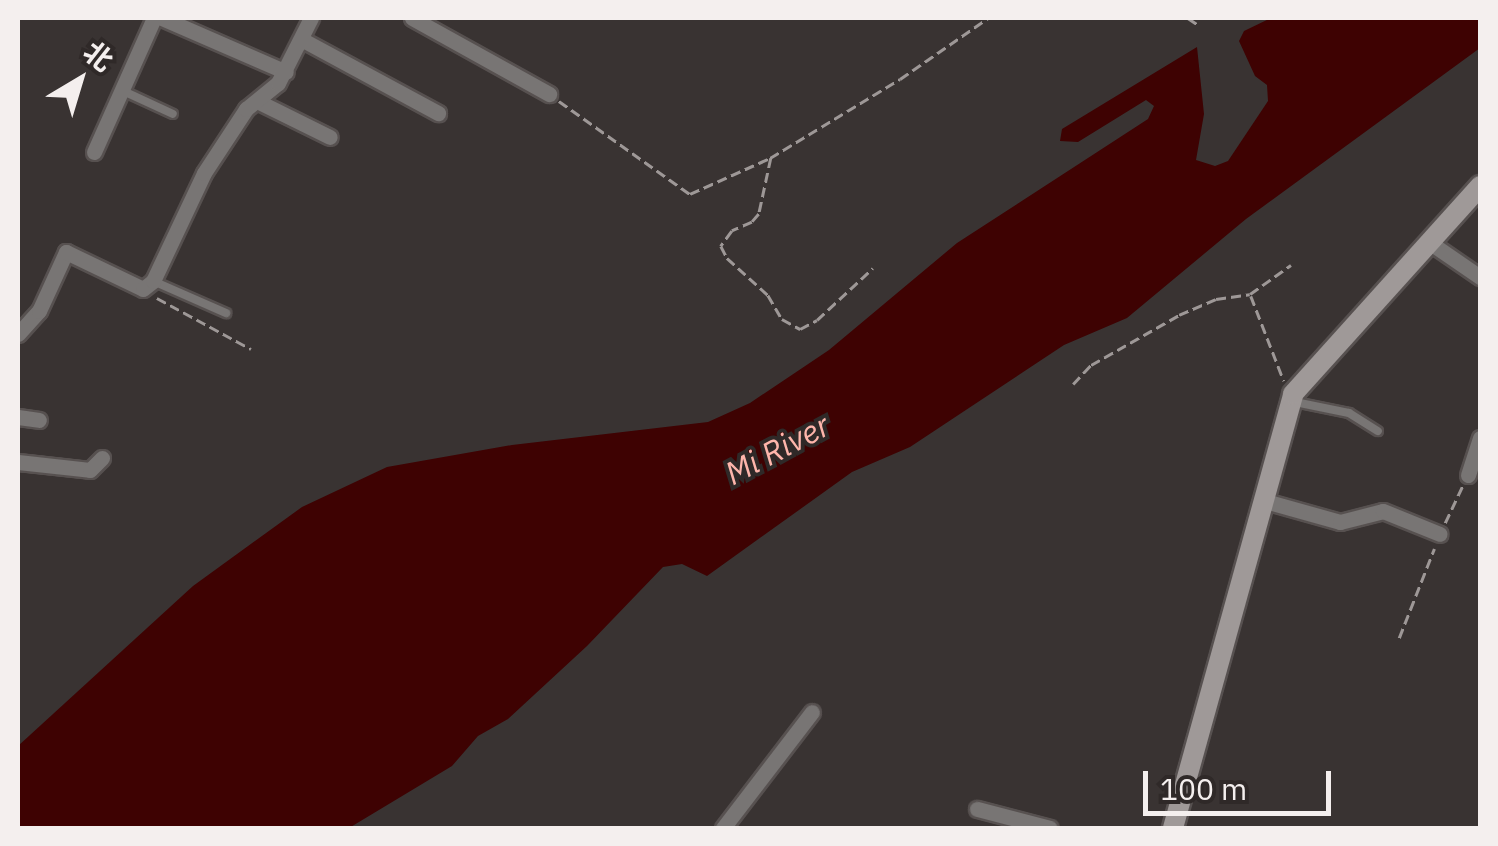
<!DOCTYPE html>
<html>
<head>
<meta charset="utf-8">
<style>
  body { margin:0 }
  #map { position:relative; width:1498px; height:846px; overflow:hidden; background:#393332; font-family:"IBM Plex Sans","Noto Sans SC",sans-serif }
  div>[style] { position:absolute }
  .water>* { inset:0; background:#3e0202 }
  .path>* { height:2.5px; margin-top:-1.25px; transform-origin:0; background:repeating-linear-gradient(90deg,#9e9897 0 10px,transparent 0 15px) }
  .roads { filter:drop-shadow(2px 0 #575150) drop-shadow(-2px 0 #575150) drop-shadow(0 2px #575150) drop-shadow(0 -2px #575150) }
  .lane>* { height:8px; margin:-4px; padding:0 4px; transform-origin:4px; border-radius:4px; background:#787574 }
  .street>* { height:15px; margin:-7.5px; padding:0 7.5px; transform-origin:7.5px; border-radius:7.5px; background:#787574 }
  .secondary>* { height:20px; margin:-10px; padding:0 10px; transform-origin:10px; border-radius:10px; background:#9f9998 }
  span { translate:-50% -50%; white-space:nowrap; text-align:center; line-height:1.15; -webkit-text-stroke:8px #2f2928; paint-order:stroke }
  .water-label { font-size:32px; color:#feb5ab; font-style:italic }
  .frame { position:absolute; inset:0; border:20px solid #f4efee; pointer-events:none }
  .north { position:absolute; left:30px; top:30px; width:100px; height:100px; -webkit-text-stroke:8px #2f2928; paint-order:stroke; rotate:38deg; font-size:28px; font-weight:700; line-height:40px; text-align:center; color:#f4efee }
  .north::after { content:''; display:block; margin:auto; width:35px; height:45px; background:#f4efee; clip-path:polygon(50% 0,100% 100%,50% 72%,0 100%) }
  .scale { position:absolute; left:1143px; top:771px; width:188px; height:45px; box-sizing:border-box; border:5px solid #f4efee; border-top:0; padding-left:12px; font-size:30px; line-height:35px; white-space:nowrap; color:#f4efee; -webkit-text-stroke:8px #2f2928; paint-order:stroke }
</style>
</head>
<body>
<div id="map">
  <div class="water">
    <i style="clip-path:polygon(1271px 18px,1480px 18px,1480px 48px,1246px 219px,1127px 318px,1064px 345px,910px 447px,852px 472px,707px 576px,682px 564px,663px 567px,587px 646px,508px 719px,478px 736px,452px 766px,349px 828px,18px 828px,18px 746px,193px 586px,302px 507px,387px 467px,512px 445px,708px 422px,750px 403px,829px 350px,957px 243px,1148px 119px,1154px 106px,1146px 100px,1078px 142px,1060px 141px,1062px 129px,1197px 47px,1204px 114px,1196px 160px,1215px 166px,1228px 161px,1268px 101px,1267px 85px,1255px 76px,1239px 41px,1244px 31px)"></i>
  </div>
  <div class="path">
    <i style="left:1188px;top:18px;width:14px;rotate:34deg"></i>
    <i style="left:559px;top:101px;width:161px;rotate:35.4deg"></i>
    <i style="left:690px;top:194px;width:88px;rotate:-24.2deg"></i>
    <i style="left:770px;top:158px;width:152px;rotate:-31.3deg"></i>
    <i style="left:900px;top:79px;width:107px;rotate:-34.7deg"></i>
    <i style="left:771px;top:158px;width:57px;rotate:102.1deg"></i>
    <i style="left:759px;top:214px;width:11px;rotate:131deg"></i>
    <i style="left:752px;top:222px;width:22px;rotate:156deg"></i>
    <i style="left:732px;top:231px;width:19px;rotate:126deg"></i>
    <i style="left:721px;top:246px;width:13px;rotate:63deg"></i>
    <i style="left:727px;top:258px;width:55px;rotate:42.1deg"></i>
    <i style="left:768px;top:295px;width:28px;rotate:60deg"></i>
    <i style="left:782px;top:319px;width:21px;rotate:29deg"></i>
    <i style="left:800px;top:329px;width:19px;rotate:-28deg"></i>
    <i style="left:817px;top:320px;width:76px;rotate:-42.9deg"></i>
    <i style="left:1251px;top:296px;width:91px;rotate:68.8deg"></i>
    <i style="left:157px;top:298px;width:107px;rotate:28.5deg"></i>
    <i style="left:1073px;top:384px;width:26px;rotate:-47deg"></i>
    <i style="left:1091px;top:365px;width:101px;rotate:-29.6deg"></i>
    <i style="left:1179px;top:315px;width:40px;rotate:-23.4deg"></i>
    <i style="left:1216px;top:299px;width:34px;rotate:-8deg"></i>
    <i style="left:1250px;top:294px;width:50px;rotate:-35.3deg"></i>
    <i style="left:1445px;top:523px;width:42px;rotate:-64.7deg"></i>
    <i style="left:1399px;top:638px;width:96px;rotate:-68.5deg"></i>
  </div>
  <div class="roads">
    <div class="lane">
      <i style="left:121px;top:90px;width:57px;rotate:24.8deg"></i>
      <i style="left:153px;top:281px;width:80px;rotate:23.7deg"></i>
      <i style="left:1295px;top:402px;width:55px;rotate:11.5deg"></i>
      <i style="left:1349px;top:413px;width:34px;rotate:32deg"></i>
    </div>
    <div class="street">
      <i style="left:162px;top:18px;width:135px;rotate:23.5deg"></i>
      <i style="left:412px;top:18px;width:157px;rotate:29deg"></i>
      <i style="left:301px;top:39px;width:156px;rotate:28.4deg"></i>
      <i style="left:257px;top:101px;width:81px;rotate:26.3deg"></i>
      <i style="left:94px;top:152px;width:147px;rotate:-65.9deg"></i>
      <i style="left:1429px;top:242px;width:62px;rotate:34.5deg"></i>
      <i style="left:18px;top:334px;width:31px;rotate:-48deg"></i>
      <i style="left:39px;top:311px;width:65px;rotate:-65.4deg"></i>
      <i style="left:66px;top:252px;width:85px;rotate:25.7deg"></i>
      <i style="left:143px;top:289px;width:13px;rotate:-39deg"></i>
      <i style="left:153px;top:281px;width:119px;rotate:-64.7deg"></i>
      <i style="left:204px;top:173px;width:77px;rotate:-56.7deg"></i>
      <i style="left:246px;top:109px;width:41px;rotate:-39.1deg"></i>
      <i style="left:278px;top:83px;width:73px;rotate:-63.1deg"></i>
      <i style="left:18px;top:417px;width:21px;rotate:8deg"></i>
      <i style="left:18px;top:462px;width:72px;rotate:6.3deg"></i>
      <i style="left:90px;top:470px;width:17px;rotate:-45deg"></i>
      <i style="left:1468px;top:475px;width:39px;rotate:-72deg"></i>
      <i style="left:1265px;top:501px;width:78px;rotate:15.6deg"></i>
      <i style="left:1340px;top:522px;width:44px;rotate:-14.3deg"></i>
      <i style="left:1383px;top:511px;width:61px;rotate:22deg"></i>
      <i style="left:977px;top:809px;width:75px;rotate:14.6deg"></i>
      <i style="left:723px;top:828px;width:146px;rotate:-52.5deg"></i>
    </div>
    <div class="secondary">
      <i style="left:1173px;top:828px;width:450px;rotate:-74.5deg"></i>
      <i style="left:1293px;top:394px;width:280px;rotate:-48deg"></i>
    </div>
  </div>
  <div class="water-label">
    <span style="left:777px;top:449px;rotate:-28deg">Mi River</span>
  </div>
  <div class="frame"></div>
  <div class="north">北</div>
  <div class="scale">100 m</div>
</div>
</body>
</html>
